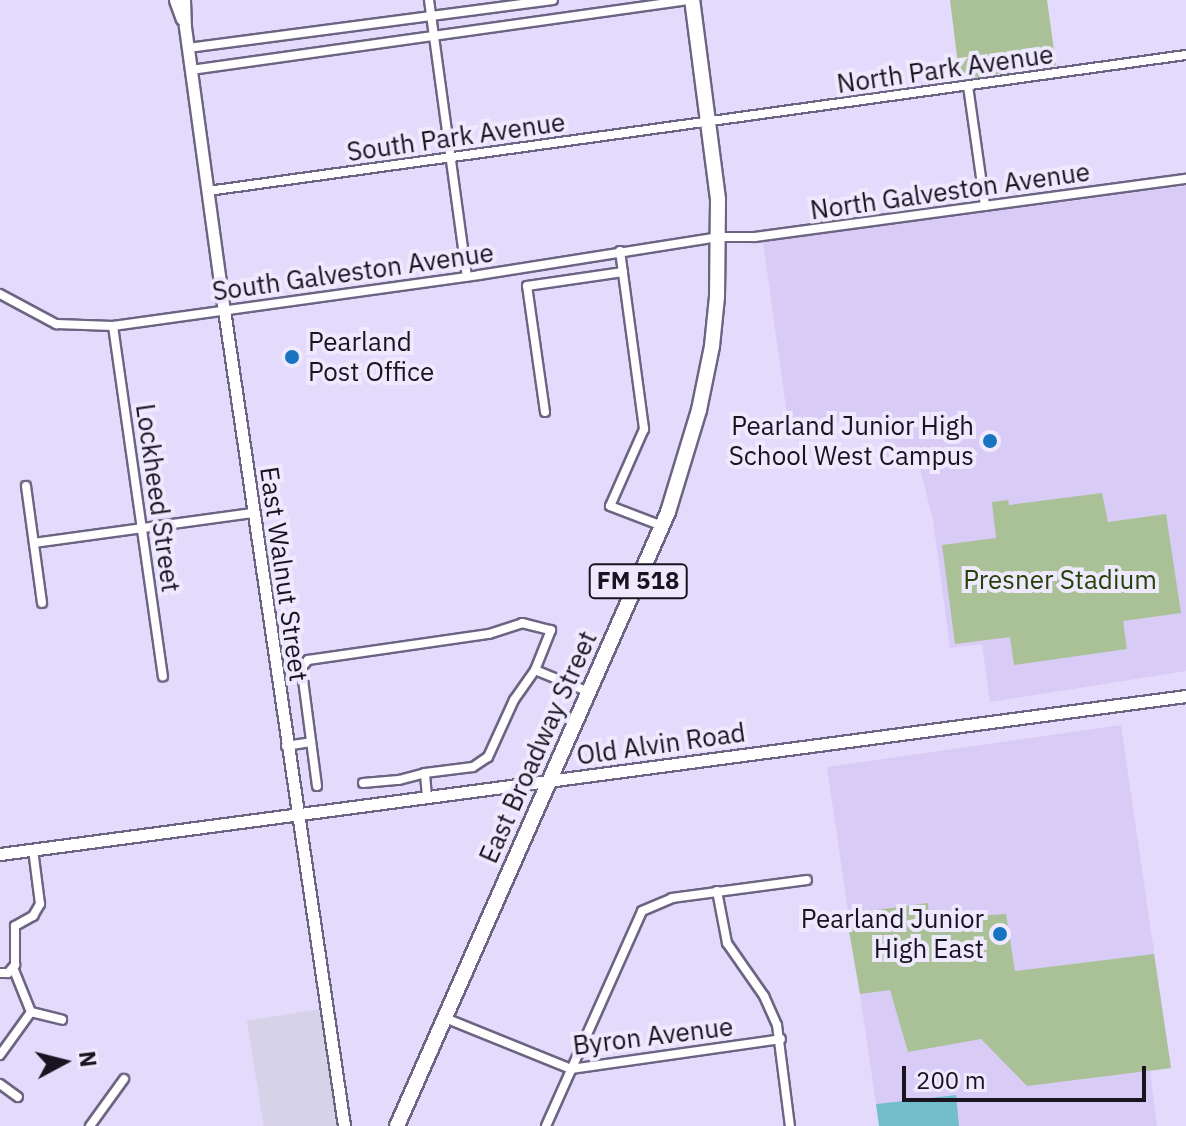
<!DOCTYPE html>
<html>
<head>
<meta charset="utf-8">
<style>
  body { margin:0 }
  #map { position:relative; width:1186px; height:1126px; overflow:hidden; background:#e3dafc; font-family:"IBM Plex Sans",sans-serif }
  div>[style] { position:absolute }
  .commercial>* { inset:0; background:#d6d3e9; transform-origin:0 0 }
  .built>* { inset:0; background:#d8ccf6 }
  .green>* { inset:0; background:#aac197 }
  .water>* { inset:0; background:#73becd }
  .roads { filter:drop-shadow(2px 0 #6c6482) drop-shadow(-2px 0 #6c6482) drop-shadow(0 2px #6c6482) drop-shadow(0 -2px #6c6482) }
  .minor>* { height:8px; margin:-4px; padding:0 4px; transform-origin:4px; border-radius:4px; background:#fff }
  .tertiary>* { height:11px; margin:-5.5px; padding:0 5.5px; transform-origin:5.5px; border-radius:5.5px; background:#fff }
  .primary>* { height:14px; margin:-7px; padding:0 7px; transform-origin:7px; border-radius:7px; background:#fff }
  .dots>* { width:22px; height:22px; translate:-50% -50%; box-sizing:border-box; border:4px solid #efe9fe; border-radius:50% }
  span { translate:-50% -50%; white-space:nowrap; text-align:center; line-height:1.15; -webkit-text-stroke:8px #efe9fe; paint-order:stroke }
  .shield-label span { padding:2px 6px; background:#efe9fe; border:2px solid; border-radius:6px; -webkit-text-stroke-width:0 }
  .shield-label { font-size:24px; color:#181420; font-weight:700 }
  .street-label { font-size:26px; color:#181420 }
  .poi-label { font-size:26px; color:#181420 }
  .left { translate:0 -50%; text-align:left }
  .right { translate:-100% -50%; text-align:right }
  .park-label { font-size:26px; color:#284108 }
  .north { position:absolute; left:24px; top:1022px; width:80px; height:80px; -webkit-text-stroke:6px #efe9fe; paint-order:stroke; rotate:83deg; font-size:22px; font-weight:700; line-height:32px; text-align:center; color:#181420 }
  .north::after { content:''; display:block; margin:auto; width:28px; height:36px; background:#181420; clip-path:polygon(50% 0,100% 100%,50% 72%,0 100%) }
  .scale { position:absolute; left:902px; top:1066px; width:244px; height:36px; box-sizing:border-box; border:4px solid #181420; border-top:0; padding-left:10px; font-size:24px; line-height:28px; white-space:nowrap; color:#181420; -webkit-text-stroke:6px #efe9fe; paint-order:stroke }
</style>
</head>
<body>
<div id="map">
  <div class="commercial">
    <i style="left:320px;top:1009px;width:118px;height:74px;rotate:81deg"></i>
  </div>
  <div class="built">
    <i style="clip-path:polygon(1186px 186px,1186px 671px,990px 702px,982px 644px,950px 648px,933px 520px,916px 453px,887px 457px,882px 428px,871px 429px,863px 418px,789px 429px,763px 242px)"></i>
    <i style="clip-path:polygon(1121px 725px,1171px 1068px,1150px 1071px,1157px 1126px,959px 1126px,955px 1095px,876px 1104px,827px 767px)"></i>
  </div>
  <div class="green">
    <i style="clip-path:polygon(950px 0,1047px 0,1056px 65px,960px 80px)"></i>
    <i style="clip-path:polygon(1102px 493px,1108px 522px,1166px 514px,1181px 613px,1123px 621px,1127px 649px,1014px 665px,1010px 637px,955px 644px,942px 545px,996px 538px,992px 502px,1008px 500px,1009px 505px)"></i>
    <i style="clip-path:polygon(928px 903px,929px 919px,1006px 914px,1015px 971px,1154px 954px,1171px 1068px,1027px 1086px,981px 1039px,908px 1052px,890px 990px,860px 994px,846px 914px)"></i>
  </div>
  <div class="water">
    <i style="clip-path:polygon(956px 1095px,959px 1126px,879px 1126px,876px 1104px)"></i>
  </div>
  <div class="roads">
    <div class="minor">
      <i style="left:429px;top:0;width:279px;rotate:82.2deg"></i>
      <i style="left:188px;top:48px;width:368px;rotate:-7.5deg"></i>
      <i style="left:191px;top:70px;width:500px;rotate:-8deg"></i>
      <i style="left:968px;top:86px;width:121px;rotate:81.9deg"></i>
      <i style="left:208px;top:191px;width:987px;rotate:-7.92deg"></i>
      <i style="left:620px;top:251px;width:180px;rotate:82.3deg"></i>
      <i style="left:644px;top:429px;width:84px;rotate:113.8deg"></i>
      <i style="left:610px;top:506px;width:56px;rotate:21deg"></i>
      <i style="left:0;top:294px;width:64px;rotate:28.2deg"></i>
      <i style="left:56px;top:324px;width:57px;rotate:2deg"></i>
      <i style="left:113px;top:326px;width:370px;rotate:-7.9deg"></i>
      <i style="left:479px;top:275px;width:242px;rotate:-9deg"></i>
      <i style="left:718px;top:237px;width:37px"></i>
      <i style="left:755px;top:237px;width:435px;rotate:-7.7deg"></i>
      <i style="left:113px;top:326px;width:354px;rotate:81.9deg"></i>
      <i style="left:545px;top:412px;width:127px;rotate:-98.1deg"></i>
      <i style="left:527px;top:286px;width:97px;rotate:-8.3deg"></i>
      <i style="left:26px;top:486px;width:118px;rotate:82.2deg"></i>
      <i style="left:34px;top:543px;width:222px;rotate:-7.8deg"></i>
      <i style="left:286px;top:746px;width:25px;rotate:-9deg"></i>
      <i style="left:363px;top:783px;width:36px;rotate:-5deg"></i>
      <i style="left:399px;top:780px;width:27px;rotate:-15deg"></i>
      <i style="left:317px;top:786px;width:107px;rotate:-97.5deg"></i>
      <i style="left:303px;top:680px;width:14px;rotate:-90deg"></i>
      <i style="left:303px;top:666px;width:8px;rotate:-50deg"></i>
      <i style="left:308px;top:660px;width:183px;rotate:-8.2deg"></i>
      <i style="left:489px;top:634px;width:35px;rotate:-18deg"></i>
      <i style="left:522px;top:623px;width:30px;rotate:14deg"></i>
      <i style="left:551px;top:630px;width:43px;rotate:111.8deg"></i>
      <i style="left:535px;top:670px;width:58px;rotate:22.2deg"></i>
      <i style="left:427px;top:797px;width:24px;rotate:-95deg"></i>
      <i style="left:425px;top:773px;width:48px;rotate:-7.1deg"></i>
      <i style="left:473px;top:767px;width:18px;rotate:-34deg"></i>
      <i style="left:488px;top:757px;width:63px;rotate:-65.5deg"></i>
      <i style="left:514px;top:700px;width:37px;rotate:-55deg"></i>
      <i style="left:717px;top:891px;width:53px;rotate:79.1deg"></i>
      <i style="left:727px;top:943px;width:65px;rotate:55.1deg"></i>
      <i style="left:764px;top:996px;width:32px;rotate:66deg"></i>
      <i style="left:777px;top:1025px;width:102px;rotate:82.7deg"></i>
      <i style="left:14px;top:970px;width:45px;rotate:68deg"></i>
      <i style="left:31px;top:1012px;width:32px;rotate:14deg"></i>
      <i style="left:0;top:973px;width:8px"></i>
      <i style="left:8px;top:973px;width:11px;rotate:-49deg"></i>
      <i style="left:15px;top:965px;width:39px;rotate:-90deg"></i>
      <i style="left:15px;top:926px;width:21px;rotate:-29deg"></i>
      <i style="left:33px;top:916px;width:14px;rotate:-60deg"></i>
      <i style="left:40px;top:904px;width:55px;rotate:-97.3deg"></i>
      <i style="left:445px;top:1018px;width:136px;rotate:22deg"></i>
      <i style="left:571px;top:1069px;width:212px;rotate:-8.1deg"></i>
      <i style="left:0;top:1055px;width:53px;rotate:-54.2deg"></i>
      <i style="left:0;top:1084px;width:22px;rotate:36deg"></i>
      <i style="left:90px;top:1126px;width:58px;rotate:-54.1deg"></i>
      <i style="left:546px;top:1126px;width:235px;rotate:-65.9deg"></i>
      <i style="left:642px;top:911px;width:33px;rotate:-23deg"></i>
      <i style="left:672px;top:898px;width:136px;rotate:-7.6deg"></i>
    </div>
    <div class="tertiary">
      <i style="left:175px;top:0;width:20px;rotate:70deg"></i>
      <i style="left:184px;top:0;width:27px;rotate:88deg"></i>
      <i style="left:185px;top:27px;width:286px;rotate:82.2deg"></i>
      <i style="left:224px;top:310px;width:825px;rotate:81.63deg"></i>
      <i style="left:0;top:854px;width:1196px;rotate:-7.59deg"></i>
    </div>
    <div class="primary">
      <i style="left:397px;top:1126px;width:671px;rotate:-66.18deg"></i>
      <i style="left:668px;top:512px;width:107px;rotate:-73.1deg"></i>
      <i style="left:699px;top:410px;width:65px;rotate:-78.5deg"></i>
      <i style="left:712px;top:346px;width:49px;rotate:-84.2deg"></i>
      <i style="left:717px;top:297px;width:98px;rotate:-89.4deg"></i>
      <i style="left:718px;top:199px;width:201px;rotate:-97.4deg"></i>
    </div>
  </div>
  <div class="dots">
    <i style="left:292px;top:357px;background:#1874c1"></i>
    <i style="left:990px;top:441px;background:#1874c1"></i>
    <i style="left:1000px;top:934px;background:#1874c1"></i>
  </div>
  <div class="shield-label">
    <span style="left:638px;top:581px">FM 518</span>
  </div>
  <div class="street-label">
    <span style="left:945px;top:69px;rotate:-8deg">North Park Avenue</span>
    <span style="left:456px;top:137px;rotate:-8deg">South Park Avenue</span>
    <span style="left:950px;top:191px;rotate:-8deg">North Galveston Avenue</span>
    <span style="left:353px;top:272px;rotate:-8deg">South Galveston Avenue</span>
    <span style="left:158px;top:498px;rotate:82deg">Lockheed Street</span>
    <span style="left:284px;top:574px;rotate:82deg">East Walnut Street</span>
    <span style="left:661px;top:744px;rotate:-8deg">Old Alvin Road</span>
    <span style="left:538px;top:747px;rotate:-66deg">East Broadway Street</span>
    <span style="left:653px;top:1036px;rotate:-7deg">Byron Avenue</span>
  </div>
  <div class="poi-label">
    <span class="left" style="left:308px;top:357px">Pearland<br>Post Office</span>
    <span class="right" style="left:974px;top:441px">Pearland Junior High<br>School West Campus</span>
    <span class="right" style="left:984px;top:934px">Pearland Junior<br>High East</span>
  </div>
  <div class="park-label">
    <span style="left:1060px;top:580px">Presner Stadium</span>
  </div>
  <div class="north">N</div>
  <div class="scale">200 m</div>
</div>
</body>
</html>
